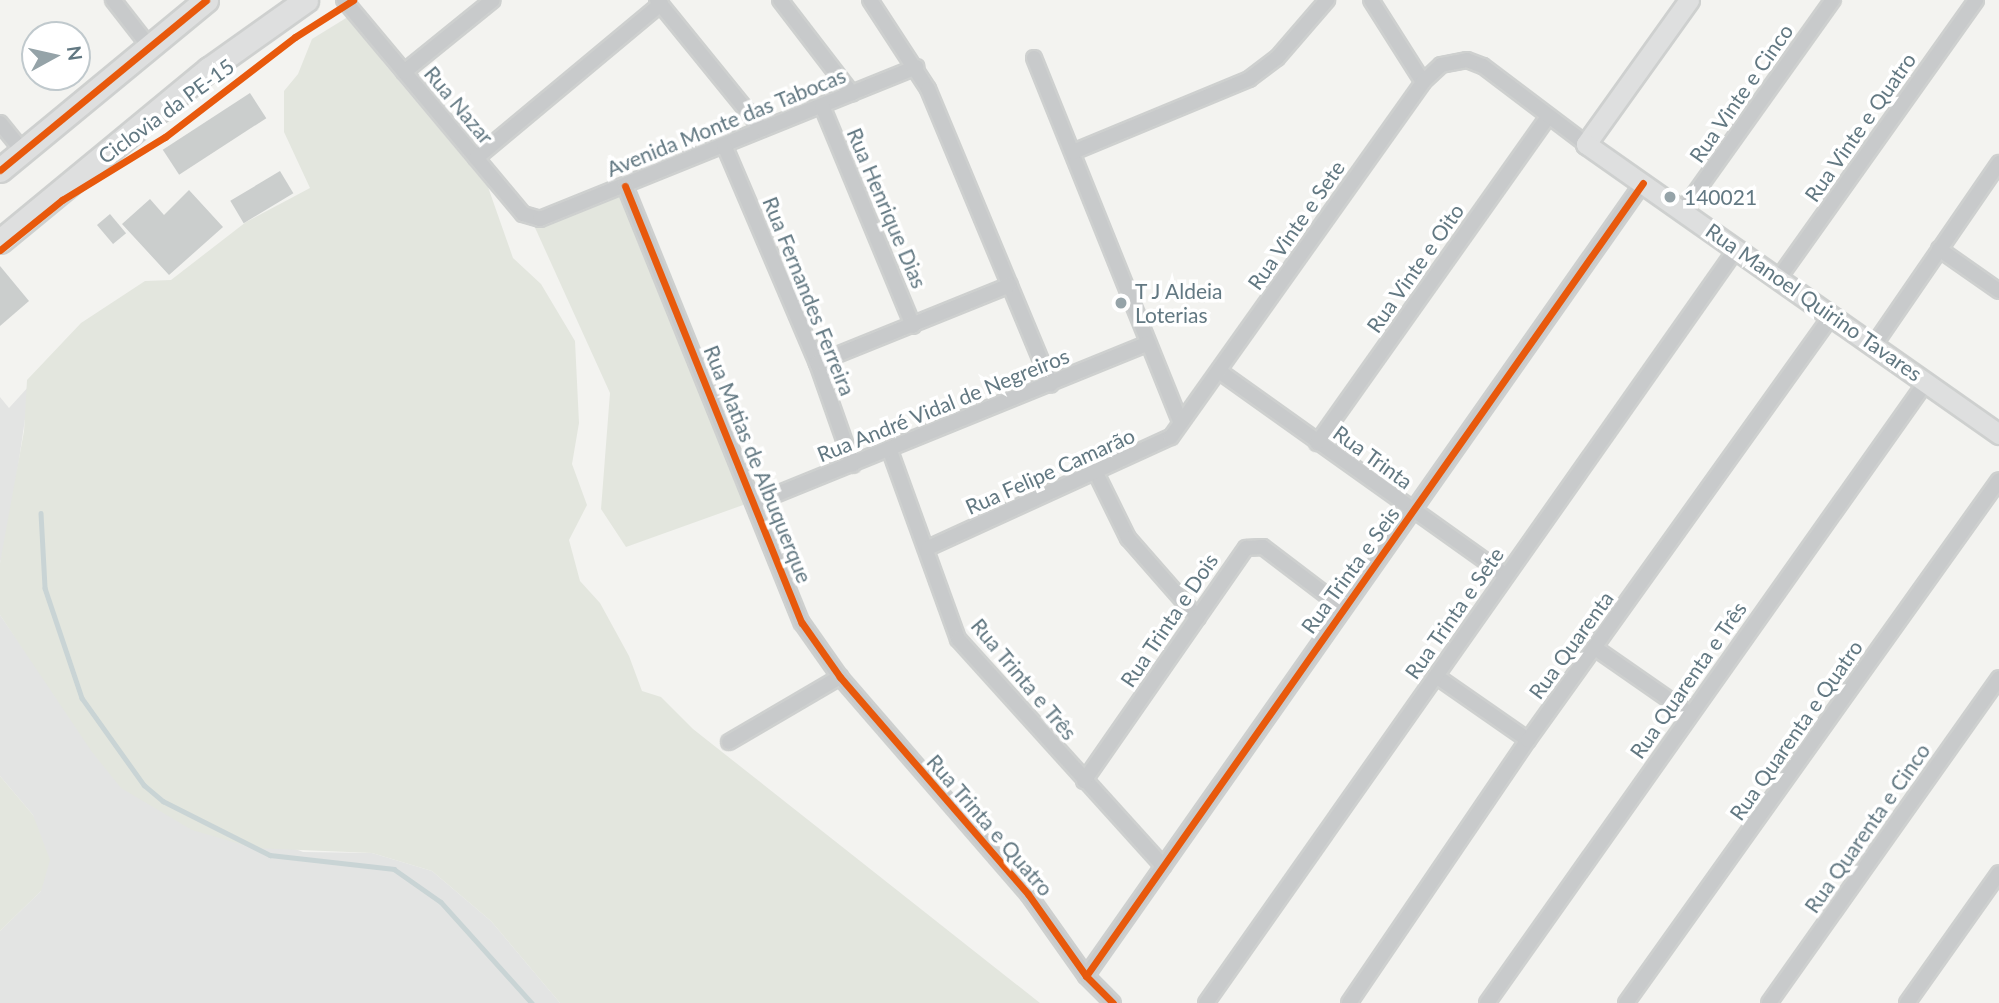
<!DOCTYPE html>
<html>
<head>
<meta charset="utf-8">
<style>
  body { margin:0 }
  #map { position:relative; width:1999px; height:1003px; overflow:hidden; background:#f3f3f0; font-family:Lato,sans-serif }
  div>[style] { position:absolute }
  .built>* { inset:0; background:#e3e4e3 }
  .green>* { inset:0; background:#e3e6de }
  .stream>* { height:4.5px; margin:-2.25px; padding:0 2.25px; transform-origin:2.25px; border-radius:2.25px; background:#c9d4d5 }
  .building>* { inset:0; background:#cbcecd; transform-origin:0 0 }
  .roads { filter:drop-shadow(2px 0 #ced0cf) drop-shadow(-2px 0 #ced0cf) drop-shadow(0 2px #ced0cf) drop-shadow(0 -2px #ced0cf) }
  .minor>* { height:14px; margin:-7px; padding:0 7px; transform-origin:7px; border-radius:7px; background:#c8cacb }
  .secondary>* { height:19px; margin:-9.5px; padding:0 9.5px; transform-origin:9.5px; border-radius:9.5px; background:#dedfdf }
  .trunk>* { height:23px; margin:-11.5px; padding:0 11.5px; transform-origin:11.5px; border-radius:11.5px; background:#dedfdf }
  .cycleway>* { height:7px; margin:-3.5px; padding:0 3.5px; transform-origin:3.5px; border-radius:3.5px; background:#e8590c }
  .dots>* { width:19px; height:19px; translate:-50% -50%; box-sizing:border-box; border:4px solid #fff; border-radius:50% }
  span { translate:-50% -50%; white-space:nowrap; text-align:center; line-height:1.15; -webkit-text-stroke:7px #fff; paint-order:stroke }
  .street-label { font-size:21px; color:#627882 }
  .poi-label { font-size:21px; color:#627882 }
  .left { translate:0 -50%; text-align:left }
  .north { position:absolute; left:21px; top:21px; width:70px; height:70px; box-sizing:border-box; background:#fff; border:2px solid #c0c9cd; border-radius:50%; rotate:82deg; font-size:19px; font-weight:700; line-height:28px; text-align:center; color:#627882 }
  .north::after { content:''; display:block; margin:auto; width:24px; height:32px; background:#95a3a8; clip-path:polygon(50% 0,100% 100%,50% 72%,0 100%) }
</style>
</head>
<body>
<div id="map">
  <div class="built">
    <i style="clip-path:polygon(30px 385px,9px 528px,0 563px,0 397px,9px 408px)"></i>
    <i style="clip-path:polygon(0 615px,112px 776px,303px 852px,372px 853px,432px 871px,491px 921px,560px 1003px,0 1003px,0 931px,41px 891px,33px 815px,0 776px)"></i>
  </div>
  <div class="green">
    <i style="clip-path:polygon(351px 15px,383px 62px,488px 187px,513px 258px,541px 284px,575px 341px,579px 423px,572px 464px,587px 505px,569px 540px,580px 581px,600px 603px,629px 656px,642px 691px,661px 697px,693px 729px,1040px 1003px,560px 1003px,491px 921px,432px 871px,372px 853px,254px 848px,192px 830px,121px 788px,92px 752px,0 615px,0 563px,24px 431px,27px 380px,81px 323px,145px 281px,171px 280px,246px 222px,310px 188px,284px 132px,284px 91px,298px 74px,312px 39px)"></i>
    <i style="clip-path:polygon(629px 180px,757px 500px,626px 547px,601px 509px,610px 393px,532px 221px)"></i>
    <i style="clip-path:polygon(0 776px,33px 815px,50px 860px,41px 891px,0 931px)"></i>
  </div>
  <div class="stream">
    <i style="left:41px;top:513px;width:75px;rotate:86.9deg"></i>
    <i style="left:45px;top:588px;width:116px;rotate:71.4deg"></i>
    <i style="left:82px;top:698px;width:107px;rotate:54.5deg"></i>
    <i style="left:144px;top:785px;width:25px;rotate:40deg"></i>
    <i style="left:163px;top:801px;width:120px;rotate:26.8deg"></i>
    <i style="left:270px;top:855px;width:125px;rotate:6.4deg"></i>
    <i style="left:394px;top:869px;width:57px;rotate:35.1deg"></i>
    <i style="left:441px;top:902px;width:136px;rotate:48deg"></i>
  </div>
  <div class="building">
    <i style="left:250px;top:93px;width:30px;height:104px;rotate:57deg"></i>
    <i style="left:280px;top:171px;width:26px;height:58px;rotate:59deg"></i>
    <i style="clip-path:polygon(189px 190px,223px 227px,169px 275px,122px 224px,150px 199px,164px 215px)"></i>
    <i style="left:110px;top:214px;width:25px;height:17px;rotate:50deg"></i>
    <i style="clip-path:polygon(0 266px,29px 301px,0 326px)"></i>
  </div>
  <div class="roads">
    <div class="minor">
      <i style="left:113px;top:0;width:58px;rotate:52deg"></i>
      <i style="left:344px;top:0;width:279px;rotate:50.1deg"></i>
      <i style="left:523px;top:214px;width:18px;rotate:16deg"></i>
      <i style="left:540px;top:219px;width:406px;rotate:-22deg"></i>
      <i style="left:657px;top:0;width:166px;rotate:50.9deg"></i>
      <i style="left:780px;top:0;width:118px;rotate:52.5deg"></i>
      <i style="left:870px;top:0;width:106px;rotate:56.9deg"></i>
      <i style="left:928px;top:89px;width:320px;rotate:67.4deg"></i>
      <i style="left:1371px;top:0;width:97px;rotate:57.6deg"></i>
      <i style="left:1034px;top:58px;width:392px;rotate:68.1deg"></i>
      <i style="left:404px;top:72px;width:114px;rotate:-39deg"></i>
      <i style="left:822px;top:106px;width:238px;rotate:67.5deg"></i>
      <i style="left:0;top:123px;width:36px;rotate:51deg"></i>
      <i style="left:724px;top:145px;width:237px;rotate:66.9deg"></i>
      <i style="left:817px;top:363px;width:108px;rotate:70.6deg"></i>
      <i style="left:1073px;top:152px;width:191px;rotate:-22.5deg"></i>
      <i style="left:1249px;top:79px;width:35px;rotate:-37deg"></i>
      <i style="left:1277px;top:58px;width:77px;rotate:-49.2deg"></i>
      <i style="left:476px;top:158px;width:241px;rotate:-39.8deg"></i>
      <i style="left:625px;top:186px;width:471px;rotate:68deg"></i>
      <i style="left:802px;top:623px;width:66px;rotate:54.9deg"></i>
      <i style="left:840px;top:677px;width:287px;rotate:49.1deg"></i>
      <i style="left:1028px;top:894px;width:100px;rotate:54.7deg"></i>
      <i style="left:1086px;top:976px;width:38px;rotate:45deg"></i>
      <i style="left:1683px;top:210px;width:258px;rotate:-54.5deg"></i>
      <i style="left:1939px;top:249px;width:73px;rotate:35deg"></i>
      <i style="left:1778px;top:279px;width:342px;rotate:-54.6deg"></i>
      <i style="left:1874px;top:345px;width:221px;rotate:-55.5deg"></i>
      <i style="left:817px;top:363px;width:208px;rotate:-22deg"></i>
      <i style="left:1219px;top:371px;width:351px;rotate:35.5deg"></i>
      <i style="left:1317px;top:443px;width:400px;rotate:-54.7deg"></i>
      <i style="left:890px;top:451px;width:200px;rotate:70.1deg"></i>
      <i style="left:958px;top:639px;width:306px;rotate:47.9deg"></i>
      <i style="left:1095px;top:471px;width:75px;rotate:63.8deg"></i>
      <i style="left:1128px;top:538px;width:106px;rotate:48.8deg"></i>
      <i style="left:755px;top:503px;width:423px;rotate:-22.1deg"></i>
      <i style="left:928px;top:548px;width:267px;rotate:-24.6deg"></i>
      <i style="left:1171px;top:437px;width:435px;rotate:-54.6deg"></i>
      <i style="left:1423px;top:82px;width:25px;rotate:-43deg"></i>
      <i style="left:1441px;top:65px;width:26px;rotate:-11deg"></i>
      <i style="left:1467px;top:60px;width:17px;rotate:21deg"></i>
      <i style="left:1483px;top:66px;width:129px;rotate:37.1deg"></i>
      <i style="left:1595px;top:648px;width:116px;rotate:34.8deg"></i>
      <i style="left:1436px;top:676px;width:112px;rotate:34.8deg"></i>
      <i style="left:729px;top:742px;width:129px;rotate:-30.4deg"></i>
      <i style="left:1084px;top:781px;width:284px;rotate:-55.2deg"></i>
      <i style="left:1246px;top:548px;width:17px;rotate:-3deg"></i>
      <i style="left:1263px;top:547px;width:101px;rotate:37.3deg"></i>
      <i style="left:1086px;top:976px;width:969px;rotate:-54.92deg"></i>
      <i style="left:1206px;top:1003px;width:923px;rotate:-54.88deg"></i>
      <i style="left:1349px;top:1003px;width:318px;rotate:-55.8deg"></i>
      <i style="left:1528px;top:740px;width:523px;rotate:-54.42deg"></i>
      <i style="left:1487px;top:1003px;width:761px;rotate:-54.74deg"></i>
      <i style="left:1626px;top:1003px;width:642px;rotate:-54.5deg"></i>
      <i style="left:1769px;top:1003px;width:398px;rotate:-54.7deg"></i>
      <i style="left:1907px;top:1003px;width:159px;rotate:-54.7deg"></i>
    </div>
    <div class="secondary">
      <i style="left:1689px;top:0;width:177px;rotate:125.6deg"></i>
      <i style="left:1586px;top:144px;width:505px;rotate:35.08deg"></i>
    </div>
    <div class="trunk">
      <i style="left:0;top:170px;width:267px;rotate:-39.5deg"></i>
      <i style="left:0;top:241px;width:271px;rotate:-39.5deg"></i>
      <i style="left:209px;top:69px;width:119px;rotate:-35.4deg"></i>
    </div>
  </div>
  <div class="cycleway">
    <i style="left:0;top:170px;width:267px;rotate:-39.5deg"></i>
    <i style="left:625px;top:186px;width:471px;rotate:68deg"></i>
    <i style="left:802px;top:623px;width:66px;rotate:54.9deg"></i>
    <i style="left:840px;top:677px;width:287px;rotate:49.1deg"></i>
    <i style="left:1028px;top:894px;width:100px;rotate:54.7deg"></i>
    <i style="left:1086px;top:976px;width:38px;rotate:45deg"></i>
    <i style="left:0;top:250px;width:80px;rotate:-38.9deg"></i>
    <i style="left:62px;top:200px;width:121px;rotate:-31.5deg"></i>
    <i style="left:165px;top:137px;width:164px;rotate:-37.6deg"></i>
    <i style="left:295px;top:37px;width:69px;rotate:-32.5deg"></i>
    <i style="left:1086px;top:976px;width:969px;rotate:-54.92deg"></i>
  </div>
  <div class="dots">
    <i style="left:1670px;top:197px;background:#95a3a8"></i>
    <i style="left:1121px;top:303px;background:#95a3a8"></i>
  </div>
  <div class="street-label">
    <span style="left:1741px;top:93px;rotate:-55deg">Rua Vinte e Cinco</span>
    <span style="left:459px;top:105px;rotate:50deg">Rua Nazar</span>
    <span style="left:166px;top:111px;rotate:-36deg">Ciclovia da PE-15</span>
    <span style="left:726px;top:122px;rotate:-22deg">Avenida Monte das Tabocas</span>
    <span style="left:1860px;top:127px;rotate:-55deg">Rua Vinte e Quatro</span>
    <span style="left:887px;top:208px;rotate:67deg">Rua Henrique Dias</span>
    <span style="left:1296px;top:225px;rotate:-55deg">Rua Vinte e Sete</span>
    <span style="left:1415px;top:268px;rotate:-55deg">Rua Vinte e Oito</span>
    <span style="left:809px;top:296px;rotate:68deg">Rua Fernandes Ferreira</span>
    <span style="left:1814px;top:302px;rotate:35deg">Rua Manoel Quirino Tavares</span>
    <span style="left:943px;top:405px;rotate:-22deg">Rua André Vidal de Negreiros</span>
    <span style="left:1373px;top:457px;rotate:36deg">Rua Trinta</span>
    <span style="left:758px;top:464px;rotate:68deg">Rua Matias de Albuquerque</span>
    <span style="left:1050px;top:471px;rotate:-24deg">Rua Felipe Camarão</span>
    <span style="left:1350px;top:570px;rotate:-54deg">Rua Trinta e Seis</span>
    <span style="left:1454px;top:613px;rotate:-55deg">Rua Trinta e Sete</span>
    <span style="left:1169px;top:620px;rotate:-56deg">Rua Trinta e Dois</span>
    <span style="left:1571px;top:645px;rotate:-54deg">Rua Quarenta</span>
    <span style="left:1024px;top:679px;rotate:50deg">Rua Trinta e Três</span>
    <span style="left:1688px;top:680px;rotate:-55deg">Rua Quarenta e Três</span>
    <span style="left:1796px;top:730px;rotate:-55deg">Rua Quarenta e Quatro</span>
    <span style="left:990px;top:825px;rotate:49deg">Rua Trinta e Quatro</span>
    <span style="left:1867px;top:828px;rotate:-55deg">Rua Quarenta e Cinco</span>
  </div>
  <div class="poi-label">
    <span class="left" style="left:1684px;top:197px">140021</span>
    <span class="left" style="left:1135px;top:303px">T J Aldeia<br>Loterias</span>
  </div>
  <div class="north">N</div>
</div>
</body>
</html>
